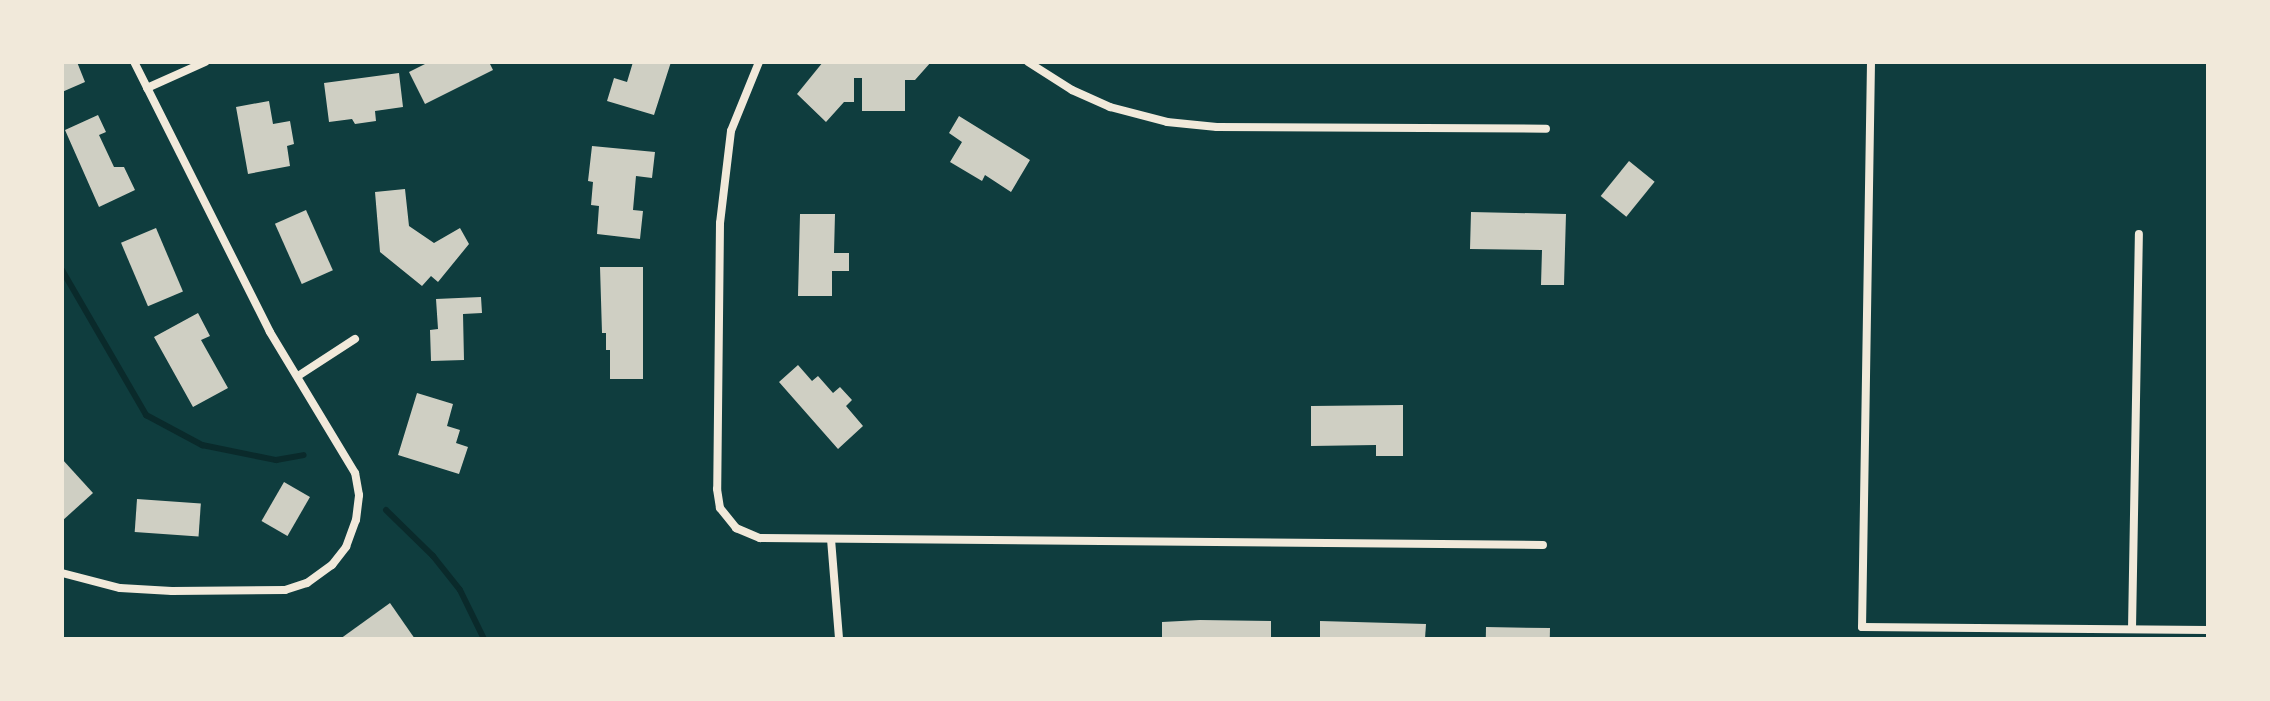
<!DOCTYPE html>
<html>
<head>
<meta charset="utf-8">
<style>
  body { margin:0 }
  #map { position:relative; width:2270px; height:701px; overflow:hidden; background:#0f3d3e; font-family:Overpass,sans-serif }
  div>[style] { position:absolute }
  .stream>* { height:6px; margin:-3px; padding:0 3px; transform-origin:3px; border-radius:3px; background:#0a2a2b }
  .building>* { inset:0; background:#cfcfc3; transform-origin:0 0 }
  .minor>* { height:8px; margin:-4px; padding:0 4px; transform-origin:4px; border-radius:4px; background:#f1e9da }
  span { translate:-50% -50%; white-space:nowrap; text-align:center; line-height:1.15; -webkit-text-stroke:8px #f1e9da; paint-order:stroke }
  .frame { position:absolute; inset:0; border:64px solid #f1e9da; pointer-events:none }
</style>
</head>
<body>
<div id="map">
  <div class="stream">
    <i style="left:62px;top:270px;width:168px;rotate:59.9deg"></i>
    <i style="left:146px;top:415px;width:64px;rotate:28.2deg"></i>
    <i style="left:202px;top:445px;width:76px;rotate:11.5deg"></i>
    <i style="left:276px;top:460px;width:28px;rotate:-10deg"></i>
    <i style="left:386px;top:510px;width:66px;rotate:44.4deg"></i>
    <i style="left:433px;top:556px;width:43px;rotate:51.5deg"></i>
    <i style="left:460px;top:590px;width:55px;rotate:63.9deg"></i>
  </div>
  <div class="building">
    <i style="clip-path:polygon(62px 62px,77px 62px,85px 82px,62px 92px)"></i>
    <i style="clip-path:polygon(429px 62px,489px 62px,493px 70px,425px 104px,409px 72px)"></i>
    <i style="clip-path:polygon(633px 62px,671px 62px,654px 115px,607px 101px,614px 78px,627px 82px)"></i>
    <i style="clip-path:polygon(823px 62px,931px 62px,915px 80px,905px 80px,905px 111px,862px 111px,862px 78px,854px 78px,854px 102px,844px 102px,826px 122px,797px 94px)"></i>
    <i style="clip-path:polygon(399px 73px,403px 107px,375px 111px,376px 121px,355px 124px,352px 119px,329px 122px,324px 83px)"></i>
    <i style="clip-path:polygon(269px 101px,273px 124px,290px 121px,294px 144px,287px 146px,290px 166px,248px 174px,236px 107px)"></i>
    <i style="clip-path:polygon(98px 115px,106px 132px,99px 135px,114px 167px,124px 167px,135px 190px,99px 207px,65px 130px)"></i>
    <i style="clip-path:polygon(959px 116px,1030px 160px,1011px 192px,985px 175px,982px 181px,950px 162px,962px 142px,949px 133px)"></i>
    <i style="clip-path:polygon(592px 146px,655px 152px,652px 178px,636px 176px,633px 210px,643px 211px,640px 239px,597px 234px,599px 206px,591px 205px,593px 182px,588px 181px)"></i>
    <i style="left:1629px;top:161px;width:33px;height:45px;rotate:39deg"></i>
    <i style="clip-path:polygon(405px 189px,409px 226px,434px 243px,460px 228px,469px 244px,438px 282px,431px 276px,422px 286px,380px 252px,375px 192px)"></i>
    <i style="left:306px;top:210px;width:66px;height:34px;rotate:66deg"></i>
    <i style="clip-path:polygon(1471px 212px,1566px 214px,1564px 285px,1541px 285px,1542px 250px,1470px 249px)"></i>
    <i style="clip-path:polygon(800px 214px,835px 214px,834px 253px,849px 253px,849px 271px,832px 271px,832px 296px,798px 296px)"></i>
    <i style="left:156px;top:228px;width:69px;height:38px;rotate:67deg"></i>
    <i style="clip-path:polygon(600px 267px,643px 267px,643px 379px,610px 379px,610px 350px,606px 350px,606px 333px,602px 333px)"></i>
    <i style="clip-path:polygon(481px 297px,482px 313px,463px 314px,464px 360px,431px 361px,430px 330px,438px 329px,436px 299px)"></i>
    <i style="clip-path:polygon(198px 313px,210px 336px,201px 340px,228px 388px,193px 407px,154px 337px)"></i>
    <i style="clip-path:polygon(798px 365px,812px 381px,818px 376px,833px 393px,840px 387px,852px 400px,846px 406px,863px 426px,838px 449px,779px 382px)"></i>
    <i style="clip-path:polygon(417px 393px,453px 404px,447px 426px,460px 430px,456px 443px,468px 447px,459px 474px,398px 455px)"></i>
    <i style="clip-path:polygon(1403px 405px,1403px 456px,1376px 456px,1376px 445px,1311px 446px,1311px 406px)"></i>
    <i style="clip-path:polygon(62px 459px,93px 493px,62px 521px)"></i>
    <i style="left:284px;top:482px;width:30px;height:45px;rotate:30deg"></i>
    <i style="left:137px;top:499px;width:64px;height:33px;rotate:4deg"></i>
    <i style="clip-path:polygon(390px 603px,415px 639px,340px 639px)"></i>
    <i style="clip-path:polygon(1200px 620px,1271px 621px,1271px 639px,1162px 639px,1162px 622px)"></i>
    <i style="clip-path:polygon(1320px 621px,1426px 624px,1425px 639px,1320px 639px)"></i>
    <i style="left:1486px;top:627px;width:64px;height:12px;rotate:1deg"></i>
  </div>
  <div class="minor">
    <i style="left:759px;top:62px;width:74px;rotate:112.1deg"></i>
    <i style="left:731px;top:131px;width:93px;rotate:96.8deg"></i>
    <i style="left:720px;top:223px;width:266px;rotate:90.6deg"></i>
    <i style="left:717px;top:489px;width:19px;rotate:81deg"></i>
    <i style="left:720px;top:508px;width:26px;rotate:51deg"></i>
    <i style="left:736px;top:528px;width:26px;rotate:23deg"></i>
    <i style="left:760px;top:538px;width:783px;rotate:0.51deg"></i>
    <i style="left:1028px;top:62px;width:52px;rotate:32.5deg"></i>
    <i style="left:1072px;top:90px;width:42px;rotate:24.1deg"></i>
    <i style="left:1110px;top:107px;width:59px;rotate:14.7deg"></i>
    <i style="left:1167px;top:122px;width:50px;rotate:5.7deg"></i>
    <i style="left:1217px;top:127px;width:329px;rotate:0.3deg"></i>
    <i style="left:1871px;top:62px;width:565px;rotate:90.91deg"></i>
    <i style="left:1862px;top:627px;width:346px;rotate:0.5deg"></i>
    <i style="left:147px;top:88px;width:64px;rotate:-24.1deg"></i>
    <i style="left:298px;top:376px;width:68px;rotate:-33deg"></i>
    <i style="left:831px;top:539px;width:100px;rotate:85.4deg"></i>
    <i style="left:62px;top:573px;width:60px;rotate:14.5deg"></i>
    <i style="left:120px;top:588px;width:52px;rotate:3.3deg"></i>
    <i style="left:172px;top:591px;width:113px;rotate:-0.5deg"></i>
    <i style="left:285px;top:590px;width:23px;rotate:-18deg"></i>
    <i style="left:307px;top:583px;width:31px;rotate:-36deg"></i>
    <i style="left:332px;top:565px;width:23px;rotate:-52deg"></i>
    <i style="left:346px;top:547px;width:29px;rotate:-70deg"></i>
    <i style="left:356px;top:520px;width:25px;rotate:-83deg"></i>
    <i style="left:359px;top:495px;width:22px;rotate:-100deg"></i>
    <i style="left:355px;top:473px;width:165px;rotate:-121.1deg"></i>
    <i style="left:270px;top:332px;width:302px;rotate:-116.7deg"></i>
    <i style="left:2132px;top:629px;width:395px;rotate:-89deg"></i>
  </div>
  <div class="frame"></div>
</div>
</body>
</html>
